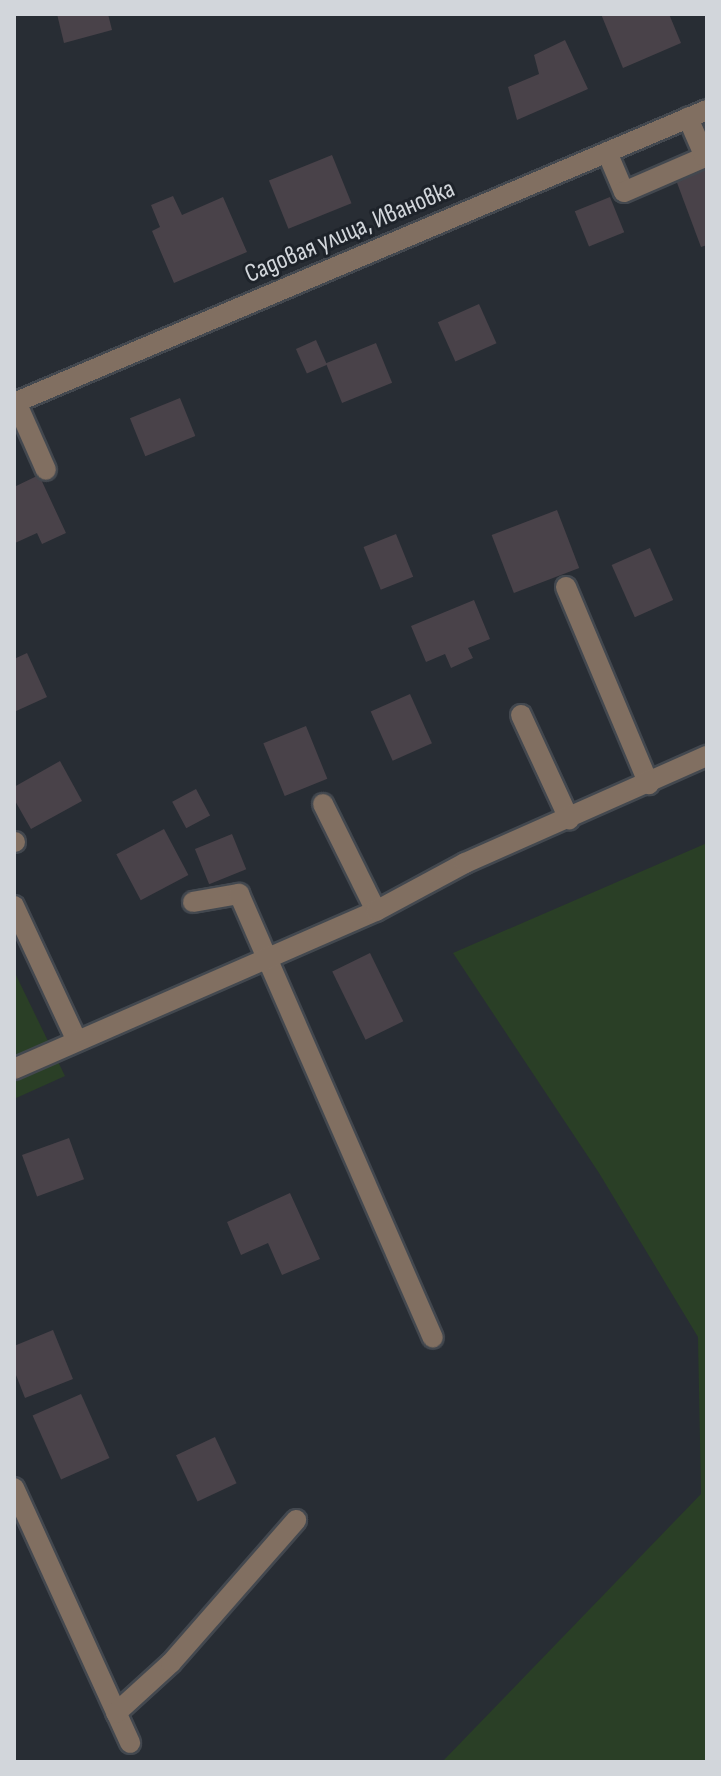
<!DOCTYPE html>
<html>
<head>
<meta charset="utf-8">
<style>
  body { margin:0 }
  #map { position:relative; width:721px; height:1776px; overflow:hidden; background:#282d34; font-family:"Sofia Sans Condensed",sans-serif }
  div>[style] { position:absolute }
  .green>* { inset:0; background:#2a3f26 }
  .building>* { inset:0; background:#494249; transform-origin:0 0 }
  .roads { filter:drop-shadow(2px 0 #43484f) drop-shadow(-2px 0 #43484f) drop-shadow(0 2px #43484f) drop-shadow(0 -2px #43484f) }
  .minor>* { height:20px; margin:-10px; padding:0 10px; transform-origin:10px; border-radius:10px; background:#816f61 }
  span { translate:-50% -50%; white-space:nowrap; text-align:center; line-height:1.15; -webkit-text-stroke:6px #1e232a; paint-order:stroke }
  .street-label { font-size:26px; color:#d2d6db }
  .frame { position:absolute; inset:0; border:16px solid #d2d6db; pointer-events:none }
</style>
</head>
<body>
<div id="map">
  <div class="green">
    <i style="clip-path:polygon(707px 843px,707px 1762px,442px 1762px,701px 1494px,698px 1337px,599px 1173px,453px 953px)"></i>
    <i style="clip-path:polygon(14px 971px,65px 1076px,14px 1099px)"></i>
  </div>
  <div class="building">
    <i style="clip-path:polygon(57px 14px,108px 14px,112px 30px,64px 43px)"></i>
    <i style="clip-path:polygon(601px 14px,669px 14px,681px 43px,623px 68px)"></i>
    <i style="clip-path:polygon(565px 40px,588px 89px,517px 120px,508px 87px,539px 74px,534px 55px)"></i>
    <i style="left:332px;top:155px;width:52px;height:68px;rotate:68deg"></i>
    <i style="clip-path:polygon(707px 168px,707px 245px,701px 247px,676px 180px)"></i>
    <i style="clip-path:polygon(173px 196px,182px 215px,223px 197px,247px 252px,174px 283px,152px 231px,160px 227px,151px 205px)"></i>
    <i style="left:610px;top:197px;width:38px;height:38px;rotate:68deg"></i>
    <i style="left:479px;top:304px;width:43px;height:45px;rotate:66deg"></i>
    <i style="left:316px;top:340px;width:27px;height:22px;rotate:66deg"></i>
    <i style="left:376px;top:343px;width:43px;height:54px;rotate:68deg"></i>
    <i style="left:180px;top:398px;width:41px;height:54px;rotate:68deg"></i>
    <i style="clip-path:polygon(39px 475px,66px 533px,42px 544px,37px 533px,15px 543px,14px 487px)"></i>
    <i style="left:557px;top:510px;width:62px;height:70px;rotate:69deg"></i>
    <i style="left:396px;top:534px;width:46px;height:35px;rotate:68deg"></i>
    <i style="left:650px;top:548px;width:57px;height:42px;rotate:66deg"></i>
    <i style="clip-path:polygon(474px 600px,490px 639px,468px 648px,473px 658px,451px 668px,445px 654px,426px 662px,411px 626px)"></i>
    <i style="clip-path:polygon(27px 653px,47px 697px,14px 712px,14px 659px)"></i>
    <i style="left:410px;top:694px;width:54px;height:43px;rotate:66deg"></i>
    <i style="left:306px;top:726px;width:57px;height:46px;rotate:68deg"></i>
    <i style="clip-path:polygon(60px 761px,82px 801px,31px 829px,14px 799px,14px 787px)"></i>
    <i style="left:196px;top:789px;width:30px;height:27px;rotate:62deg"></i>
    <i style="left:164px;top:829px;width:52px;height:54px;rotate:62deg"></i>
    <i style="left:232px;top:834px;width:38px;height:40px;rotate:68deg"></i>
    <i style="left:370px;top:953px;width:76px;height:42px;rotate:64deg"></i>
    <i style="left:69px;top:1138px;width:44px;height:50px;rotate:70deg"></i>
    <i style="clip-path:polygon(290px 1193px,320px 1259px,282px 1275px,268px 1243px,241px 1255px,227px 1222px)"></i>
    <i style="clip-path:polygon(53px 1330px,73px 1379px,25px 1398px,14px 1370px,14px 1346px)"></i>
    <i style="left:81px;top:1394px;width:70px;height:53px;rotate:66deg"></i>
    <i style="left:215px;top:1437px;width:51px;height:43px;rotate:65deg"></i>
  </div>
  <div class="roads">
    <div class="minor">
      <i style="left:607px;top:152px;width:43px;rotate:67deg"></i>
      <i style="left:624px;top:192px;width:88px;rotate:-23.4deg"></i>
      <i style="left:705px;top:157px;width:43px;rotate:-113.6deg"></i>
      <i style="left:16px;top:402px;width:74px;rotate:66.2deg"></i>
      <i style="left:14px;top:403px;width:752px;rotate:-22.92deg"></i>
      <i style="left:566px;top:587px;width:214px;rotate:67.2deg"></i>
      <i style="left:521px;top:715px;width:115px;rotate:65.2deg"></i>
      <i style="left:323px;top:804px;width:119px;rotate:63.6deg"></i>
      <i style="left:14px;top:842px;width:1px"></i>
      <i style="left:193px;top:902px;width:47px;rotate:-9.9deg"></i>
      <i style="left:239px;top:894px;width:484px;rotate:66.4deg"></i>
      <i style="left:14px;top:906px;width:149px;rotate:65deg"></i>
      <i style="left:14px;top:1069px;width:395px;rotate:-23.6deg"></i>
      <i style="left:376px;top:911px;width:101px;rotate:-28.3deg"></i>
      <i style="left:465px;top:863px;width:265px;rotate:-23.9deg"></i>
      <i style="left:14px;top:1488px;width:280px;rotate:65.5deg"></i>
      <i style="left:116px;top:1713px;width:74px;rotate:-42.3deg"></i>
      <i style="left:171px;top:1663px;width:190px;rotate:-48.8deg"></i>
    </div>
  </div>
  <div class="street-label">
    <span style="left:350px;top:232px;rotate:-23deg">Садовая улица, Ивановка</span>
  </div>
  <div class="frame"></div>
</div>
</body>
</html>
